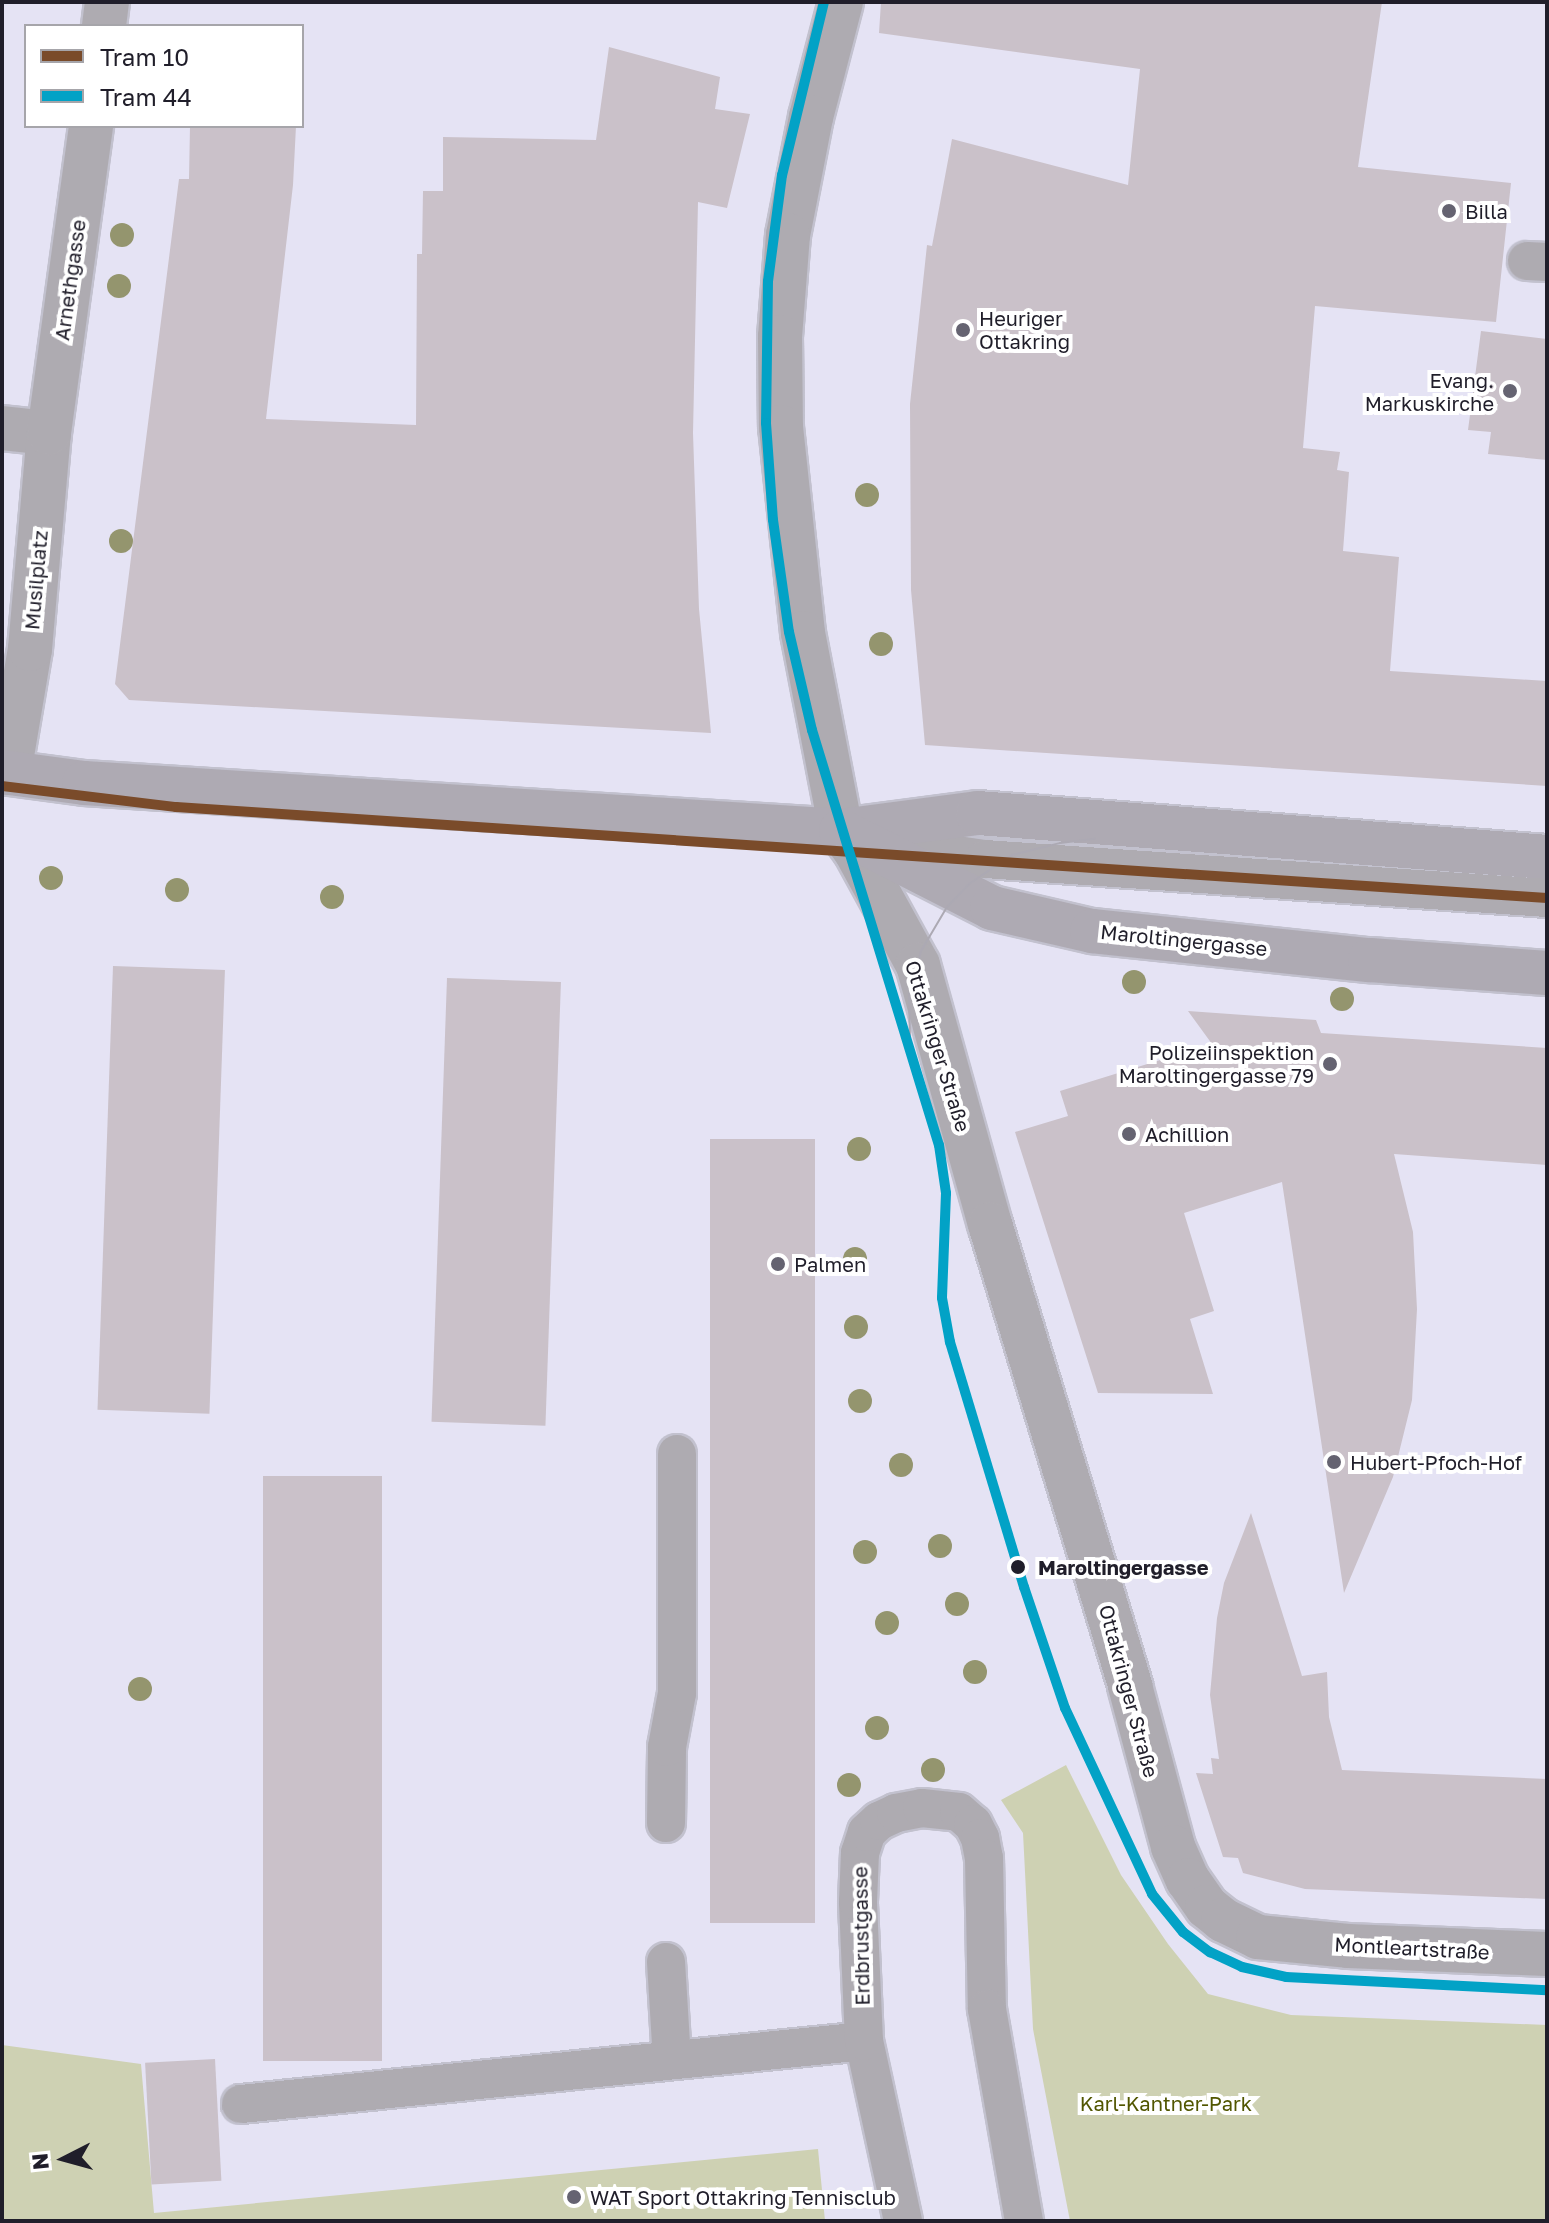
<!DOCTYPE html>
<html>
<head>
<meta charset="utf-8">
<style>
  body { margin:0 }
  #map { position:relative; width:1549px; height:2223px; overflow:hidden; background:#e5e3f4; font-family:"Golos Text",sans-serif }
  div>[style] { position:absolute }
  .green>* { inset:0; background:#ced1b3 }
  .building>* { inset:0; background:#cac1c9; transform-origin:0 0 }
  .roads { filter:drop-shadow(2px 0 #c2c1ce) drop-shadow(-2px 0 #c2c1ce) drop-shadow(0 2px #c2c1ce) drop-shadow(0 -2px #c2c1ce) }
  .lane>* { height:38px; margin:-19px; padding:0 19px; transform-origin:19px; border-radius:19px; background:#aeabb1 }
  .street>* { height:44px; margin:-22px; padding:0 22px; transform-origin:22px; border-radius:22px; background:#aeabb1 }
  .secondary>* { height:44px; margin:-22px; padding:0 22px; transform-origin:22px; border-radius:22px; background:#aeaab3 }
  .tram>* { height:2px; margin:-1px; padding:0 1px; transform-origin:1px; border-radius:1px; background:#aca9b3 }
  .tram-1>* { height:10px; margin:-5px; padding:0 5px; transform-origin:5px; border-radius:5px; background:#7a4b2a }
  .tram-2>* { height:10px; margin:-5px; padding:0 5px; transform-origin:5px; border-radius:5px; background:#02a2c6 }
  .trees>* { width:24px; height:24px; margin:-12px; border-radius:50%; background:#94956e }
  .dots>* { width:22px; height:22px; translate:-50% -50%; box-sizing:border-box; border:4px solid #fff; border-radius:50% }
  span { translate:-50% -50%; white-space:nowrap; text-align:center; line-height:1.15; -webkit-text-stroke:8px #fff; paint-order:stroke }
  .poi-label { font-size:20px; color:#201e2a }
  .left { translate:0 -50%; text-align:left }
  .right { translate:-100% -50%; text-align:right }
  .street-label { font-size:20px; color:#201e2a }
  .stop-label { font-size:20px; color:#201e2a; font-weight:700 }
  .park-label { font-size:20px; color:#515600 }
  .frame { position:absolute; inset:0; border:4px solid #201e2a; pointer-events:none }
  .legend { position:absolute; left:24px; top:24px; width:280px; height:104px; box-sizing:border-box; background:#fff; border:2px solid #a6a5aa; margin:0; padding:10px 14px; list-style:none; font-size:24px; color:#201e2a }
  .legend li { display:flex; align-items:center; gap:16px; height:40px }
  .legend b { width:40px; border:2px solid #a6a5aa }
  .north { position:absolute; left:24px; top:2119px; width:80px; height:80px; -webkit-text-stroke:6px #fff; paint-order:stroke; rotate:264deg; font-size:22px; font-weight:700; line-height:32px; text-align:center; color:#201e2a }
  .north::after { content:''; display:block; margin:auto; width:28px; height:36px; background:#201e2a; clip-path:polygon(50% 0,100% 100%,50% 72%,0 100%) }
</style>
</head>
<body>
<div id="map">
  <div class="green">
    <i style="clip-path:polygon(1066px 1765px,1121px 1875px,1168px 1944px,1208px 1994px,1291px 2015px,1547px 2025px,1547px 2221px,1070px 2221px,1033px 2029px,1023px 1833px,1001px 1800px)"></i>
    <i style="clip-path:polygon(2px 2045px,141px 2064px,154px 2213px,818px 2149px,825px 2221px,2px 2221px)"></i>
  </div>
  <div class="building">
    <i style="clip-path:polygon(881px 2px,1382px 2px,1358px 167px,1511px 183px,1496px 322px,1315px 306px,1303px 448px,1340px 452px,1337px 470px,1349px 472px,1343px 551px,1399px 557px,1390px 671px,1547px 681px,1547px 786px,925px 745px,911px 590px,910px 404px,927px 245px,932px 246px,952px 139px,1128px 185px,1140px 69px,879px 33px)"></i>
    <i style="clip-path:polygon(609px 47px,720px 77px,715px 109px,750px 114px,727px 208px,698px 202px,693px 433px,699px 609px,711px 733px,129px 700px,115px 684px,179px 179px,189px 179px,190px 126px,296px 126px,293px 185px,266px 419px,416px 425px,417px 254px,422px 254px,423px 191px,443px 191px,443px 137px,596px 140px)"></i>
    <i style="clip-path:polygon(1481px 331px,1547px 339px,1547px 460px,1488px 454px,1491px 432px,1468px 430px)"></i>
    <i style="left:113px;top:966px;width:112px;height:444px;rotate:2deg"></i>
    <i style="left:447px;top:978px;width:114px;height:444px;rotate:2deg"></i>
    <i style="clip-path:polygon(1188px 1011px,1316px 1020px,1321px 1033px,1547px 1048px,1547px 1165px,1394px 1154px,1413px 1232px,1417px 1309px,1412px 1400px,1393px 1477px,1344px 1593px,1282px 1182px,1184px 1213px,1214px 1311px,1190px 1319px,1213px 1394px,1098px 1393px,1015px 1132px,1068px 1116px,1060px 1091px,1212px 1044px)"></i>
    <i style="left:815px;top:1139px;width:784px;height:105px;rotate:90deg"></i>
    <i style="left:263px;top:1476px;width:119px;height:585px"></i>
    <i style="clip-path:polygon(1251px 1513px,1302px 1676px,1327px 1672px,1329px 1717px,1342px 1770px,1547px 1779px,1547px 1899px,1305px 1889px,1243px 1873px,1238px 1858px,1223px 1857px,1196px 1773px,1213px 1774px,1211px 1758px,1219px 1759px,1210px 1695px,1217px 1618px,1224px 1583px)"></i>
    <i style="left:215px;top:2059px;width:122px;height:70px;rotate:87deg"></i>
  </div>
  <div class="roads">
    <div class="lane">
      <i style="left:1527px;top:261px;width:20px;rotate:3deg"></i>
      <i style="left:882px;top:844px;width:104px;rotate:8.3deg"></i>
      <i style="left:985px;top:859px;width:563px;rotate:3.97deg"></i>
      <i style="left:666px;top:1823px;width:76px;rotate:-89.2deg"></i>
      <i style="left:667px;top:1747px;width:55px;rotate:-79.5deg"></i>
      <i style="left:677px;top:1693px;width:239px;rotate:-90deg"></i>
      <i style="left:666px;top:1962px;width:98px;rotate:86.5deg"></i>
      <i style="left:241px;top:2104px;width:626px;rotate:-5.77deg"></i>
      <i style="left:903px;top:2221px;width:184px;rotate:-102.2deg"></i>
      <i style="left:864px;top:2041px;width:139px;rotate:-92.5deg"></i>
      <i style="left:858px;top:1902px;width:49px;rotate:-87.7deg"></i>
      <i style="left:860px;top:1853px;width:22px;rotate:-72deg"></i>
      <i style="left:867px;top:1832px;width:16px;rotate:-43deg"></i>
      <i style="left:879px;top:1821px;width:19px;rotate:-25deg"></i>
      <i style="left:896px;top:1813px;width:26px;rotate:-11deg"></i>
      <i style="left:922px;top:1808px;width:37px;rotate:6deg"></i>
      <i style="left:959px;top:1812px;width:18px;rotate:41deg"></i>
      <i style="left:973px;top:1824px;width:16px;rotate:63deg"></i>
      <i style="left:980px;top:1838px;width:20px;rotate:79deg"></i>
      <i style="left:984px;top:1858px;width:151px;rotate:88.9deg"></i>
      <i style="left:987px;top:2009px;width:215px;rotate:80.1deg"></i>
    </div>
    <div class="street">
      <i style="left:841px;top:2px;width:119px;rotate:104.6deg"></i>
      <i style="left:811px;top:117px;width:120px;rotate:101deg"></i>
      <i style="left:788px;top:235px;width:102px;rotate:94.5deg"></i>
      <i style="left:780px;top:337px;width:90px;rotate:89.4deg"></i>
      <i style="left:781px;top:427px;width:207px;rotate:83.9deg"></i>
      <i style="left:803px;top:633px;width:202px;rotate:79.1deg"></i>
      <i style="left:841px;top:831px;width:24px;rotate:54deg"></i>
      <i style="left:855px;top:850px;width:131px;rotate:61.3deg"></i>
      <i style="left:918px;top:965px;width:269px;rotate:74.5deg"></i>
      <i style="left:990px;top:1224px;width:483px;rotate:73.1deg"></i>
      <i style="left:1130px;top:1686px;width:167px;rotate:75deg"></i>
      <i style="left:1173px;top:1847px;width:36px;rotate:66deg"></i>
      <i style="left:1188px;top:1880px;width:33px;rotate:55deg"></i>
      <i style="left:1207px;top:1907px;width:21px;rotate:39deg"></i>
      <i style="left:1223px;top:1920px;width:39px;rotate:26deg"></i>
      <i style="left:1258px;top:1937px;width:90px;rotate:5.7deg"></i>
      <i style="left:1348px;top:1946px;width:199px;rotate:2.3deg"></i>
      <i style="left:104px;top:26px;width:24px;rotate:-83deg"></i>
      <i style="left:2px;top:428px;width:47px;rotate:6.1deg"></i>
      <i style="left:9px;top:773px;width:126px;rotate:-80.4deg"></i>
      <i style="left:30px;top:649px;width:217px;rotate:-85deg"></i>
      <i style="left:49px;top:433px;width:310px;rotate:-82.2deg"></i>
    </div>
    <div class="secondary">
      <i style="left:2px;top:772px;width:83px;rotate:7.6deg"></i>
      <i style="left:84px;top:783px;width:759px;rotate:3.63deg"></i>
      <i style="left:841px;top:831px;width:138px;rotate:-7.5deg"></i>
      <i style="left:978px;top:813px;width:571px;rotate:4.42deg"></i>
      <i style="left:841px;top:831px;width:169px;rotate:27deg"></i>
      <i style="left:992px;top:908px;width:103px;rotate:13deg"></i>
      <i style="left:1092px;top:931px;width:280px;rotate:6deg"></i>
      <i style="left:1370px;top:960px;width:177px;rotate:4.2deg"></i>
    </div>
  </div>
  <div class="tram">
    <i style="left:915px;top:1069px;width:29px;rotate:-100deg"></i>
    <i style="left:910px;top:1040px;width:46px;rotate:-91.2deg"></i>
    <i style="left:909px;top:994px;width:45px;rotate:-74.4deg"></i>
    <i style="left:921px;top:951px;width:51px;rotate:-59.4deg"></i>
    <i style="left:947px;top:907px;width:32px;rotate:-46deg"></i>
    <i style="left:969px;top:884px;width:52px;rotate:-34deg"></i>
    <i style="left:1012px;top:855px;width:49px;rotate:-14deg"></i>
    <i style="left:1060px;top:843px;width:35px;rotate:-7deg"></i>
  </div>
  <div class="tram-1">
    <i style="left:2px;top:786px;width:175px;rotate:6.9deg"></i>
    <i style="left:176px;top:807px;width:1374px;rotate:3.8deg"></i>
  </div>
  <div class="tram-2">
    <i style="left:824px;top:2px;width:178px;rotate:103.6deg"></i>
    <i style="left:782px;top:175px;width:107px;rotate:97.5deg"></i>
    <i style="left:768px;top:281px;width:142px;rotate:90.8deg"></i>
    <i style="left:766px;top:423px;width:97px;rotate:85.9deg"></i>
    <i style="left:773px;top:520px;width:113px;rotate:81.9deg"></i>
    <i style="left:789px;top:632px;width:101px;rotate:76.8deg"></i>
    <i style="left:812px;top:730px;width:434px;rotate:73deg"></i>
    <i style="left:939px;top:1145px;width:49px;rotate:81.7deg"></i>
    <i style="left:946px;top:1193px;width:105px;rotate:92.2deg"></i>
    <i style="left:942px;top:1298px;width:45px;rotate:79.7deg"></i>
    <i style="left:950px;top:1342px;width:256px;rotate:73.2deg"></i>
    <i style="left:1024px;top:1587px;width:128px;rotate:71.3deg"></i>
    <i style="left:1065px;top:1708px;width:205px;rotate:64.9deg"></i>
    <i style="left:1152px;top:1894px;width:49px;rotate:50.8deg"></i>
    <i style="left:1183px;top:1932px;width:34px;rotate:37deg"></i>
    <i style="left:1210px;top:1952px;width:35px;rotate:25deg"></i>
    <i style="left:1242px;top:1967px;width:45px;rotate:12.8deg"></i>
    <i style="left:1286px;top:1977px;width:261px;rotate:2.9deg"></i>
  </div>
  <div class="trees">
    <i style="left:122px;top:235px"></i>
    <i style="left:119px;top:286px"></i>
    <i style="left:867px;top:495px"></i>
    <i style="left:121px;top:541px"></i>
    <i style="left:881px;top:644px"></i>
    <i style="left:51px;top:878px"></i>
    <i style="left:177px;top:890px"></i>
    <i style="left:332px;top:897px"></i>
    <i style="left:1134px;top:982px"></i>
    <i style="left:1342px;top:999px"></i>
    <i style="left:859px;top:1149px"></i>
    <i style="left:855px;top:1259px"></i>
    <i style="left:856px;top:1327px"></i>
    <i style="left:860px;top:1401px"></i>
    <i style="left:901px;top:1465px"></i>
    <i style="left:940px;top:1546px"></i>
    <i style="left:865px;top:1552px"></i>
    <i style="left:957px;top:1604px"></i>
    <i style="left:887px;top:1623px"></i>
    <i style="left:975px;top:1672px"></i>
    <i style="left:140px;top:1689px"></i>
    <i style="left:877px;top:1728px"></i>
    <i style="left:933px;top:1770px"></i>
    <i style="left:849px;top:1785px"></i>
  </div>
  <div class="dots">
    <i style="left:1449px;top:211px;background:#656371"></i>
    <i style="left:963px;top:330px;background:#656371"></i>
    <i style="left:1510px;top:391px;background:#656371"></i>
    <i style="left:1330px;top:1064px;background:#656371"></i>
    <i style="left:1129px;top:1134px;background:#656371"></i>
    <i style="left:778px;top:1264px;background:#656371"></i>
    <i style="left:1334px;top:1462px;background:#656371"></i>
    <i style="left:1018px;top:1567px;background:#201e2a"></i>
    <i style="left:574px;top:2197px;background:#656371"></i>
  </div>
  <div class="poi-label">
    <span class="left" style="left:1465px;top:211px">Billa</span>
    <span class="left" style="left:979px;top:330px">Heuriger<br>Ottakring</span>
    <span class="right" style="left:1494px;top:392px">Evang.<br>Markuskirche</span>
    <span class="right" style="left:1314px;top:1064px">Polizeiinspektion<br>Maroltingergasse 79</span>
    <span class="left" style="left:1145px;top:1134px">Achillion</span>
    <span class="left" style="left:794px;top:1264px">Palmen</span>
    <span class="left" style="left:1350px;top:1462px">Hubert-Pfoch-Hof</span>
    <span class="left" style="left:590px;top:2197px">WAT Sport Ottakring Tennisclub</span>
  </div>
  <div class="street-label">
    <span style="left:70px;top:280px;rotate:-82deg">Arnethgasse</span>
    <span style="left:36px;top:580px;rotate:-85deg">Musilplatz</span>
    <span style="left:1184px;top:940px;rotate:6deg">Maroltingergasse</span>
    <span style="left:938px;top:1046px;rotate:73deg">Ottakringer Straße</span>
    <span style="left:1129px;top:1691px;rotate:75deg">Ottakringer Straße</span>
    <span style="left:861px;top:1936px;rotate:-91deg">Erdbrustgasse</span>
    <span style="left:1412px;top:1948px;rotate:3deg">Montleartstraße</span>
  </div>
  <div class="stop-label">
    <span class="left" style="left:1038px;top:1567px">Maroltingergasse</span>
  </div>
  <div class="park-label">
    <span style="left:1166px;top:2103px">Karl-Kantner-Park</span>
  </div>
  <div class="frame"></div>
  <ul class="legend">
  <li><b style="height:10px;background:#7a4b2a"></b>Tram 10</li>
  <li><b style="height:10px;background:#02a2c6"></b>Tram 44</li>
  </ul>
  <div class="north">N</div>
</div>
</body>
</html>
